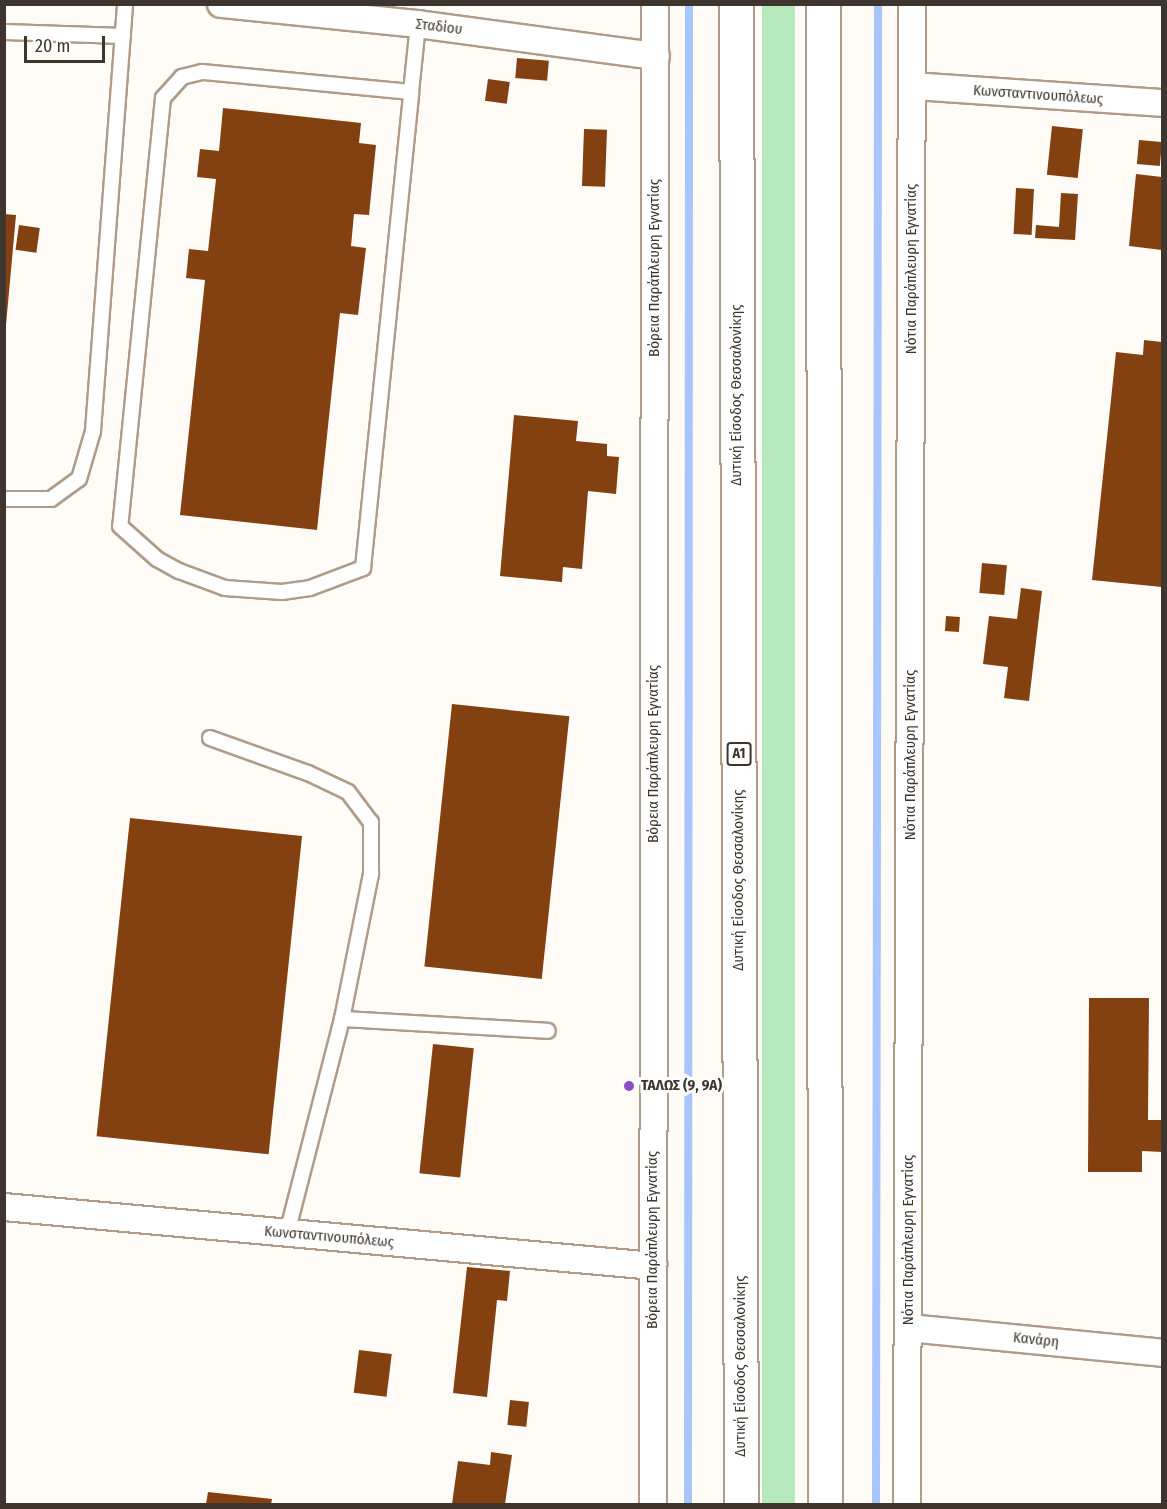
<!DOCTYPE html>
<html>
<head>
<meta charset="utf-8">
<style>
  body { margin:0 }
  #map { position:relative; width:1167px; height:1509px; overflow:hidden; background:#fffbf7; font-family:"Fira Sans Condensed",sans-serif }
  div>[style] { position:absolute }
  .green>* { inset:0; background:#b6eabd; transform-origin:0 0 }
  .stream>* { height:8px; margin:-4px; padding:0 4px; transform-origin:4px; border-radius:4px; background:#a8c5fe }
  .building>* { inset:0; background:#834011; transform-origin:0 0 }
  .roads { filter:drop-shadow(2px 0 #ae9c88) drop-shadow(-2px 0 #ae9c88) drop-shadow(0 2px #ae9c88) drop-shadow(0 -2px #ae9c88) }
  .service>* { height:14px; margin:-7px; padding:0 7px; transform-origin:7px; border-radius:7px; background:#fff }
  .minor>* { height:26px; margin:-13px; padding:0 13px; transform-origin:13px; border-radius:13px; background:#fff }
  .motorway>* { height:33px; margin:-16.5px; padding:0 16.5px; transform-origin:16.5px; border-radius:16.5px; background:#fff }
  .dots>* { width:16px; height:16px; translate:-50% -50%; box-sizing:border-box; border:3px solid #fff; border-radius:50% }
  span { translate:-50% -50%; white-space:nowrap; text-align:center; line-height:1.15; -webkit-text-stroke:6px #fff; paint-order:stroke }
  .shield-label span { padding:2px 4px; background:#fff; border:2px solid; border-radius:4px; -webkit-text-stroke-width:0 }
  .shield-label { font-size:14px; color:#3e362e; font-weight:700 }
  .street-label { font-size:15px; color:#3e362e }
  .poi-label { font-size:15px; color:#3e362e; font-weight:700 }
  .left { translate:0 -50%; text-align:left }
  .frame { position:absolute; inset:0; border:6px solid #3e362e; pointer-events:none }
  .scale { position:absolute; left:24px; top:36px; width:81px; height:27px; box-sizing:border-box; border:3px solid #3e362e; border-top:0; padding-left:8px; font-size:18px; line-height:21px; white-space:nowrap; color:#3e362e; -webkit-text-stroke:4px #fff; paint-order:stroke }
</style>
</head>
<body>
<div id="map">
  <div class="green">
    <i style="left:762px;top:5px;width:33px;height:1499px"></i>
  </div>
  <div class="stream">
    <i style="left:688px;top:1504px;width:1500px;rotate:-89.96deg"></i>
    <i style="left:876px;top:1504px;width:1500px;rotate:-89.92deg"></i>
  </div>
  <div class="building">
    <i style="left:517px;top:58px;width:32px;height:20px;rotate:5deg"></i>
    <i style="left:488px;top:79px;width:22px;height:22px;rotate:8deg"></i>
    <i style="clip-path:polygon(223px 108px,361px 123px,359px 143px,376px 145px,369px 215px,354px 214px,351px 246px,366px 248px,358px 315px,340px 313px,317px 530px,180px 515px,205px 280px,186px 278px,189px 249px,208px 251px,216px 179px,197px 177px,200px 149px,219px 151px)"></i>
    <i style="left:1052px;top:126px;width:31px;height:49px;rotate:6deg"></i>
    <i style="left:584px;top:129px;width:23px;height:57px;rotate:2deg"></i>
    <i style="left:1139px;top:140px;width:23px;height:24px;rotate:5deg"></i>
    <i style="clip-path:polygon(1136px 174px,1162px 177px,1162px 250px,1129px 246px)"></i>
    <i style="left:1016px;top:188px;width:18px;height:46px;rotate:3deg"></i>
    <i style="clip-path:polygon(1061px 193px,1078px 194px,1075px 240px,1035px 238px,1036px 225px,1059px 227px)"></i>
    <i style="clip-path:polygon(4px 214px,16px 215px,6px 325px,4px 325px)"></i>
    <i style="left:19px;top:225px;width:21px;height:25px;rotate:8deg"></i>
    <i style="clip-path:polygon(1144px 340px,1162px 342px,1162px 587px,1092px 580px,1116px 352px,1143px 355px)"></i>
    <i style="clip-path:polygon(514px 415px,578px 421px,576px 441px,607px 444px,607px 456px,619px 457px,616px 494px,588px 491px,582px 569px,563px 567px,562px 582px,500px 576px)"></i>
    <i style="left:982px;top:563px;width:25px;height:30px;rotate:5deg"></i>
    <i style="clip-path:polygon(1021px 588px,1042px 591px,1029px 701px,1004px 698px,1008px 667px,983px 664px,989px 616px,1017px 619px)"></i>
    <i style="left:946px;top:616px;width:14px;height:15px;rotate:4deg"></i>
    <i style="left:452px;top:704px;width:118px;height:264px;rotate:6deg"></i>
    <i style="left:130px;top:818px;width:173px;height:320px;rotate:6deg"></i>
    <i style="clip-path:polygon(1089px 998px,1149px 998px,1148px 1120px,1162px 1120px,1162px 1152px,1142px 1151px,1142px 1172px,1088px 1172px)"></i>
    <i style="left:433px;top:1044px;width:41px;height:130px;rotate:6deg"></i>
    <i style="clip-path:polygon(467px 1267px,510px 1271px,507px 1301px,497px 1300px,487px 1397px,453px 1393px)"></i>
    <i style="left:359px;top:1350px;width:33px;height:43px;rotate:7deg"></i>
    <i style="left:510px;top:1400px;width:19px;height:25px;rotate:6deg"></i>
    <i style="clip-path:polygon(491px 1452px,512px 1455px,505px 1504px,452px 1504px,458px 1461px,490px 1465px)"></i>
    <i style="clip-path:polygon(208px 1492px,272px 1499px,271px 1504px,206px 1504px)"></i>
  </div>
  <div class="roads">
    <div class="service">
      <i style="left:4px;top:32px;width:119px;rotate:1.9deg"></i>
      <i style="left:411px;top:92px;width:210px;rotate:-174.5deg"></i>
      <i style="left:202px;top:72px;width:21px;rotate:166deg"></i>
      <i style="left:182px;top:77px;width:28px;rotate:132deg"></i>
      <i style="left:163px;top:98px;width:430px;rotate:95.7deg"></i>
      <i style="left:120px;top:526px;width:50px;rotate:41.7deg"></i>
      <i style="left:157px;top:559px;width:25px;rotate:29deg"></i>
      <i style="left:179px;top:571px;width:49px;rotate:20.3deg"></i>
      <i style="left:225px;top:588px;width:57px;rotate:4deg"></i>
      <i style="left:282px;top:592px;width:28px;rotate:-8deg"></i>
      <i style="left:310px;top:588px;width:57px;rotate:-20.7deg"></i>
      <i style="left:363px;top:568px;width:478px;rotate:-84.2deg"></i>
      <i style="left:411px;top:92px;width:68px;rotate:-84.1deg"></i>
      <i style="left:4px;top:499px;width:47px"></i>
      <i style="left:51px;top:499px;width:34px;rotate:-36deg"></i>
      <i style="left:79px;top:479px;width:50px;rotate:-73.7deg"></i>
      <i style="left:93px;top:431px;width:428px;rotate:-85.7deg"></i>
      <i style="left:210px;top:738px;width:104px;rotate:19.7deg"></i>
      <i style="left:308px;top:773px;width:44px;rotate:25.4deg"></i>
      <i style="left:348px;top:792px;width:38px;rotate:53deg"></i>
      <i style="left:371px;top:822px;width:52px;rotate:90deg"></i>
      <i style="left:371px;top:874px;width:148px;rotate:101.3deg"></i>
      <i style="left:342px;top:1019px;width:221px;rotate:104.4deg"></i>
      <i style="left:342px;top:1019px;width:206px;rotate:3.3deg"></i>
    </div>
    <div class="minor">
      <i style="left:221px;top:4px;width:198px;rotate:5.8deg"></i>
      <i style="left:418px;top:24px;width:240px;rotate:7.7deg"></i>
      <i style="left:913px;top:86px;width:250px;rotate:3.9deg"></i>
      <i style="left:4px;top:1207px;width:652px;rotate:5.19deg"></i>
      <i style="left:909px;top:1328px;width:254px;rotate:5.6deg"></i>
      <i style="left:653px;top:1504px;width:1500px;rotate:-89.92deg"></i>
      <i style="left:907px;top:1504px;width:1500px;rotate:-89.81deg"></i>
    </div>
    <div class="motorway">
      <i style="left:736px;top:4px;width:1500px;rotate:89.81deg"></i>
      <i style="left:823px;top:4px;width:1500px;rotate:89.92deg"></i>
    </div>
  </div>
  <div class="dots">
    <i style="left:629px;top:1086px;background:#8a4dc3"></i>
  </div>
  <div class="shield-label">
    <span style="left:739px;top:754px">Α1</span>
  </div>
  <div class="street-label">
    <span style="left:439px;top:27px;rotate:7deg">Σταδίου</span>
    <span style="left:1038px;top:95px;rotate:4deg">Κωνσταντινουπόλεως</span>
    <span style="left:655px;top:268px;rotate:-90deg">Βόρεια Παράπλευρη Εγνατίας</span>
    <span style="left:912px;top:269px;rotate:-90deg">Νότια Παράπλευρη Εγνατίας</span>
    <span style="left:737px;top:395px;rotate:-90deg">Δυτική Είσοδος Θεσσαλονίκης</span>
    <span style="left:654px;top:754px;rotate:-90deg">Βόρεια Παράπλευρη Εγνατίας</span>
    <span style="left:911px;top:755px;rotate:-90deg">Νότια Παράπλευρη Εγνατίας</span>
    <span style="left:739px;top:880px;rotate:-90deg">Δυτική Είσοδος Θεσσαλονίκης</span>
    <span style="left:329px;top:1237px;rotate:5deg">Κωνσταντινουπόλεως</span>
    <span style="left:653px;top:1240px;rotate:-90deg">Βόρεια Παράπλευρη Εγνατίας</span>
    <span style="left:909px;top:1240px;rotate:-90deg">Νότια Παράπλευρη Εγνατίας</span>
    <span style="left:1036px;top:1340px;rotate:6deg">Κανάρη</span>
    <span style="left:741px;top:1366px;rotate:-90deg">Δυτική Είσοδος Θεσσαλονίκης</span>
  </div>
  <div class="poi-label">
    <span class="left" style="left:641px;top:1086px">ΤΑΛΩΣ (9, 9Α)</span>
  </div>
  <div class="frame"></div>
  <div class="scale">20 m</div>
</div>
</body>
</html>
